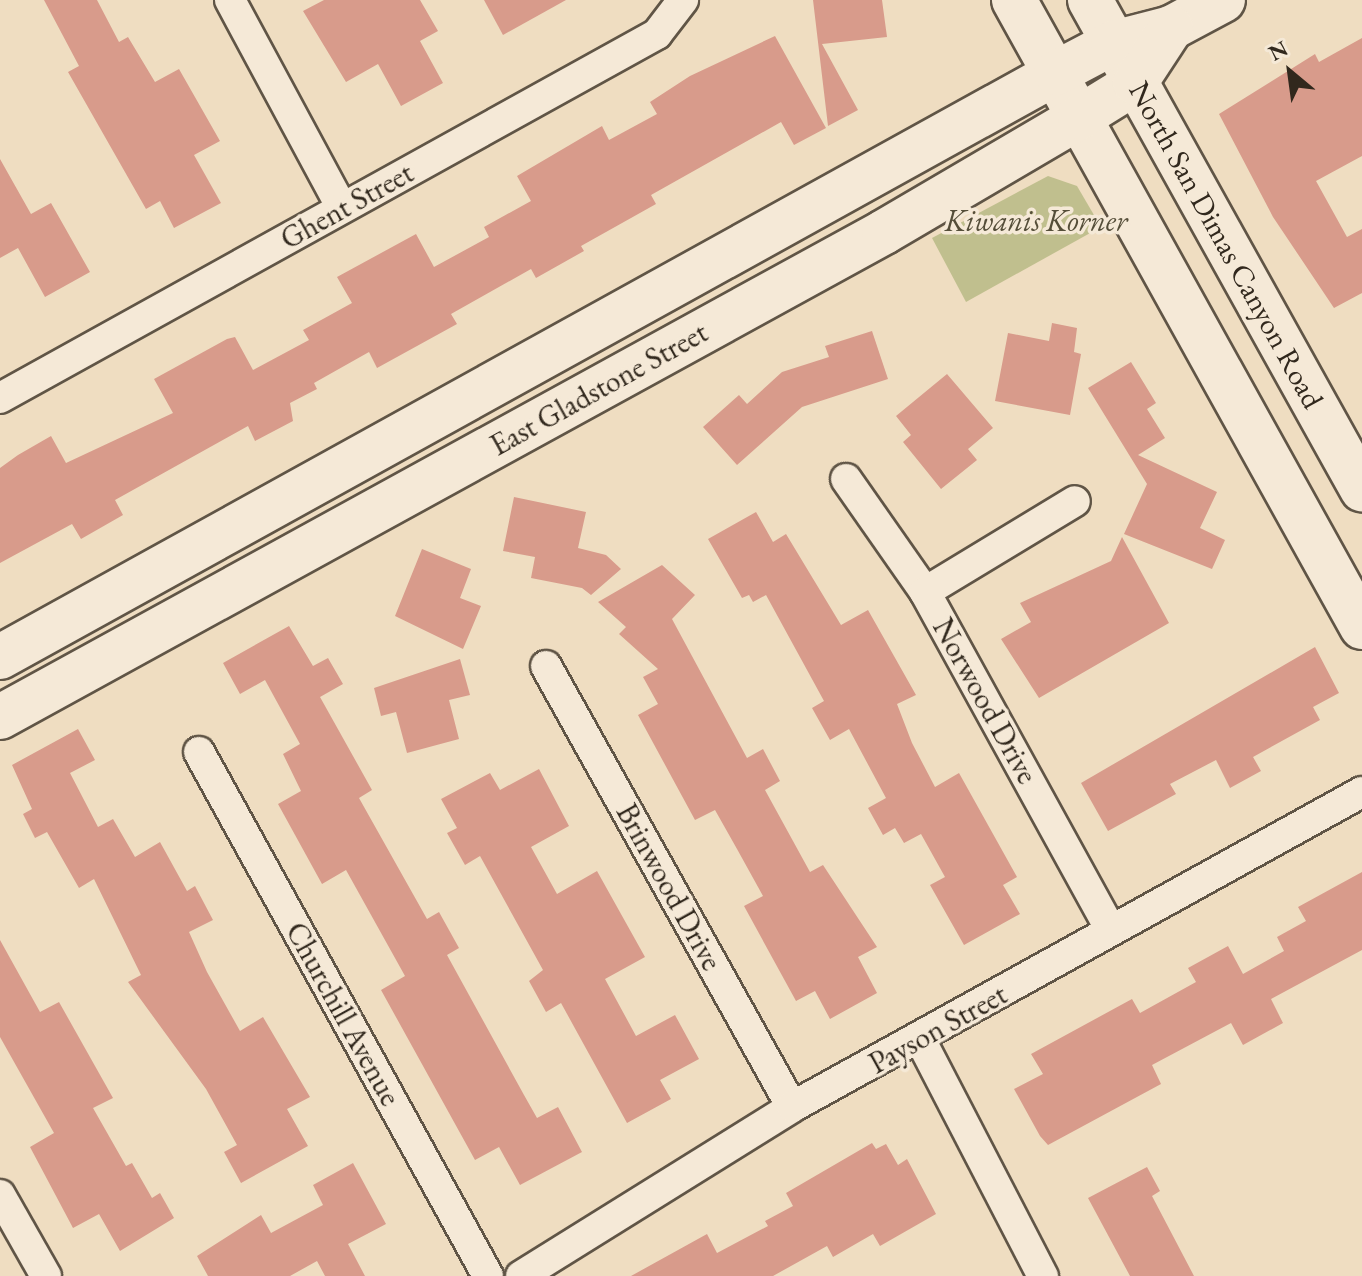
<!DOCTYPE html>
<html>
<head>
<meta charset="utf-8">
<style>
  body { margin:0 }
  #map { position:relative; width:1362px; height:1276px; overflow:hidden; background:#efddc1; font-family:"EB Garamond",serif }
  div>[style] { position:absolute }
  .green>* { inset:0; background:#c0bf8e }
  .building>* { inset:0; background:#d89b8b }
  .roads { filter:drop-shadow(2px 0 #605546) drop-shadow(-2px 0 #605546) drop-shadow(0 2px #605546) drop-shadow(0 -2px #605546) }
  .street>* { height:30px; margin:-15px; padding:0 15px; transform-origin:15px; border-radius:15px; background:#f5e9d7 }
  .secondary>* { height:44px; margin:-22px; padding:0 22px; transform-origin:22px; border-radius:22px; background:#f5e9d7 }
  span { translate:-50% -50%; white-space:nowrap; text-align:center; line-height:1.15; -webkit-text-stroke:7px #f5e9d7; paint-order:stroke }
  .street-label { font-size:30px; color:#31281d }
  .park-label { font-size:30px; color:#554e39; font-style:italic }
  .north { position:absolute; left:1250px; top:32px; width:80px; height:80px; -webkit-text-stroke:6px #f5e9d7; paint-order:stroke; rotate:331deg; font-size:22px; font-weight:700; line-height:32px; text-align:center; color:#31281d }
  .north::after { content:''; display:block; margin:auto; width:28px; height:36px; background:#31281d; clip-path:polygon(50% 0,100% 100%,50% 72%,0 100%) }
</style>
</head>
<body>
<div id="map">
  <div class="green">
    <i style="clip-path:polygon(1048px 176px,1077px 186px,1101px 227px,966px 302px,932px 238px)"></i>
  </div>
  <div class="building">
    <i style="clip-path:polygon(44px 0,97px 0,119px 42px,128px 37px,155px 82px,179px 69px,220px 141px,194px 155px,221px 203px,174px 228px,160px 201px,146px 209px,68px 72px,79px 66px)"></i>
    <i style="clip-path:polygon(324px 0,420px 0,438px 31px,420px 41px,443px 83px,401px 106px,378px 64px,346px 82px,303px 11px)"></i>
    <i style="clip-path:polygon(484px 0,566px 0,503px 35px)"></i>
    <i style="clip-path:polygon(813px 0,882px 0,887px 37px,822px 44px,858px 110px,828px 126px)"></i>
    <i style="clip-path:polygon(775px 36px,826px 128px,794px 145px,781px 122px,651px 195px,656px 204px,581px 246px,584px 251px,536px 278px,531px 269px,451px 314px,457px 324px,377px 368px,369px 352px,314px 383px,317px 389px,290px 403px,293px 421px,255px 441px,248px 426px,115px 500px,123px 515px,81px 539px,72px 524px,0 563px,0 468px,18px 455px,51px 436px,66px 463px,173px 413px,154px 379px,227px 339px,235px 337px,253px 370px,309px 340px,303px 330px,352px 303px,337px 277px,416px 234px,434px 267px,489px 237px,484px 227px,531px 201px,517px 176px,602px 126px,609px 140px,657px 114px,650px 102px,690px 76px)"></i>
    <i style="clip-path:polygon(1362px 38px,1362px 156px,1316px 181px,1347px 237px,1362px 229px,1362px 293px,1334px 308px,1273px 217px,1219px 114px,1315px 54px,1319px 62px)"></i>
    <i style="clip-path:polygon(0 159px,31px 214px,51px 203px,90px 272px,45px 297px,18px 248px,0 258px)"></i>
    <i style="clip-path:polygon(1052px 323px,1077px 328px,1074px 352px,1081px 354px,1070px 415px,995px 401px,1008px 333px,1049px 341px)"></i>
    <i style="clip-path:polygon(872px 331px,888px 379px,802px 407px,737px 465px,703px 427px,739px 395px,747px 404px,782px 372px,829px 357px,825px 346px)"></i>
    <i style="clip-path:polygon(1131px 362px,1156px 403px,1147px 409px,1165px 438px,1138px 455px,1217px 492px,1200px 528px,1225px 540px,1212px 569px,1124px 534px,1147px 484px,1088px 388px)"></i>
    <i style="clip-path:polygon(947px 374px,993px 428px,968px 449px,977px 460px,941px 489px,903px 442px,911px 435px,896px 416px)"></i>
    <i style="clip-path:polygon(514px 497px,586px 512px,578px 548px,606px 555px,621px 569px,591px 595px,582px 588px,531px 578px,535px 557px,503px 551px)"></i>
    <i style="clip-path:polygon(756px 512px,773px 542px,786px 534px,841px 625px,868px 610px,916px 695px,897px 704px,912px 743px,935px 787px,959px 773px,1017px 877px,1003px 885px,1020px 914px,964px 945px,930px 885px,945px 877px,921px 834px,904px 843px,895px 828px,883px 835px,868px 808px,886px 798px,849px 729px,830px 740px,812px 708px,824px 701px,766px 595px,753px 602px,749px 595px,742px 598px,708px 539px)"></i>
    <i style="clip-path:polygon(1122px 537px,1169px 623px,1039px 698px,1001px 639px,1031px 622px,1020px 603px,1111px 561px)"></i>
    <i style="clip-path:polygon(422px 549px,471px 569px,460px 598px,481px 606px,463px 649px,395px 616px)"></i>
    <i style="clip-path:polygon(662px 565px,695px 595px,672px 619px,747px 758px,763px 749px,780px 781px,765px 790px,810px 872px,823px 865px,877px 947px,858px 957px,877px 993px,830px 1019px,815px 991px,796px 1001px,744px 906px,763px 896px,737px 849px,715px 810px,695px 820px,638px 715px,658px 704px,643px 677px,658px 669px,619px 634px,626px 627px,598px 602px)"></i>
    <i style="clip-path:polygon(289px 626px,313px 666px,328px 658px,343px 684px,320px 697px,372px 790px,359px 798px,427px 919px,439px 912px,459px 948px,447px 955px,524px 1095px,537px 1118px,558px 1107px,582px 1152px,520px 1185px,499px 1147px,475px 1160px,381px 990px,405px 976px,346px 870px,322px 884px,278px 804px,301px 791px,283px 754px,300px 744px,265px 680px,240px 694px,223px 663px)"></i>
    <i style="clip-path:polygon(1315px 647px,1339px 693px,1313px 707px,1320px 720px,1253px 757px,1261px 771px,1230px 788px,1216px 760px,1170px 784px,1176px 794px,1108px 831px,1081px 783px)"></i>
    <i style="clip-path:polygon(460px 659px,470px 695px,449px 700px,459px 739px,407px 753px,396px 712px,381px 716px,374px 688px)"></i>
    <i style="clip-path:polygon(78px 729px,95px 760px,70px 773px,98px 827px,113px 819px,135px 857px,160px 842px,187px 891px,195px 886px,213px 920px,189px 932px,207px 972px,240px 1031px,263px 1017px,310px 1097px,287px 1109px,308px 1146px,241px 1183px,224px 1152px,237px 1145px,206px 1089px,128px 982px,141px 975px,94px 879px,79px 888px,47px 832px,35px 838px,23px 814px,32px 809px,12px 765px)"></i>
    <i style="clip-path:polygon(539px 769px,569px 826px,531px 847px,557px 894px,597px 871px,645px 957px,605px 979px,636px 1036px,675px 1015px,699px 1059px,660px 1080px,671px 1099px,627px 1123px,561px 1003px,546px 1012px,529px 981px,543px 970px,480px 856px,465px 865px,447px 833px,457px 828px,441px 799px,490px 773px,500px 790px)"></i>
    <i style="clip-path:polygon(1362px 872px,1362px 950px,1271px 999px,1283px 1023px,1243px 1045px,1231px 1023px,1152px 1065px,1161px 1084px,1048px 1145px,1040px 1136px,1014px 1089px,1043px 1074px,1031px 1054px,1132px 999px,1140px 1013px,1196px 982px,1188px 968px,1228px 946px,1243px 974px,1284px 951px,1277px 937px,1306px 921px,1298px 907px)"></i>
    <i style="clip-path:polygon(0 940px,40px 1012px,59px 1002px,113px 1098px,93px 1108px,126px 1166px,132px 1163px,152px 1198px,160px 1193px,174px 1218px,120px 1251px,99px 1214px,73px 1228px,30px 1147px,54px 1133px,0 1037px)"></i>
    <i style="clip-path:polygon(872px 1143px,876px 1149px,886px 1144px,898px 1165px,907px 1159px,936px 1214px,880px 1246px,873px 1234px,833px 1257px,827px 1246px,773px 1276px,631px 1276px,707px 1234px,717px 1253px,768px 1226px,765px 1221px,793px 1206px,786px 1193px)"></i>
    <i style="clip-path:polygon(353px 1163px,386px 1224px,348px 1244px,365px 1276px,325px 1276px,317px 1261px,290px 1276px,208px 1276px,197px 1256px,261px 1215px,271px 1233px,323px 1205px,313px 1185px)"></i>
    <i style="clip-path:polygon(1147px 1167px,1160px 1191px,1152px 1196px,1194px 1276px,1130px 1276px,1088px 1198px)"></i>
  </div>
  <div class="roads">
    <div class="street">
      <i style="left:230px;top:0;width:236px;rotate:61.7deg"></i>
      <i style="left:0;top:398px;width:751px;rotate:-28.99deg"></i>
      <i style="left:657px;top:34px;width:43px;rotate:-52.6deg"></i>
      <i style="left:846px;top:479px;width:138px;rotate:55deg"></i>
      <i style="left:925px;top:592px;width:386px;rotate:61.2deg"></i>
      <i style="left:925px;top:592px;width:175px;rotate:-31.2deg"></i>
      <i style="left:546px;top:666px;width:505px;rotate:60.85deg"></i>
      <i style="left:199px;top:752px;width:598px;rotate:61.12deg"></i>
      <i style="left:921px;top:1041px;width:265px;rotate:62.6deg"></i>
      <i style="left:0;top:1195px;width:93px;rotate:60.4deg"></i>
      <i style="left:521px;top:1276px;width:319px;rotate:-31.9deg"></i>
      <i style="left:792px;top:1107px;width:651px;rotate:-28.93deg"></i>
    </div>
    <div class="secondary">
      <i style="left:1014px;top:0;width:717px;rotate:60.97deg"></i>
      <i style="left:1090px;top:0;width:560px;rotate:60.92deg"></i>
      <i style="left:0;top:657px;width:1207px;rotate:-28.94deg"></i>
      <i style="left:1056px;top:73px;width:64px;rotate:-27.8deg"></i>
      <i style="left:1113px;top:43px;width:60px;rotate:-14.5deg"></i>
      <i style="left:1171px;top:28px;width:59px;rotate:-28.3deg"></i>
      <i style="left:0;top:717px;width:1008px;rotate:-28.75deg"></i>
      <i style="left:884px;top:232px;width:227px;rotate:-30.4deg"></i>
      <i style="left:1080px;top:117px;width:65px;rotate:-31.7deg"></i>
      <i style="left:1135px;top:83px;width:66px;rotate:-56.8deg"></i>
    </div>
  </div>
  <div class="street-label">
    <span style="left:347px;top:206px;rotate:-29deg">Ghent Street</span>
    <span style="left:1226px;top:245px;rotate:61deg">North San Dimas Canyon Road</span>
    <span style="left:599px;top:389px;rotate:-29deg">East Gladstone Street</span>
    <span style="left:985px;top:701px;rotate:61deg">Norwood Drive</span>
    <span style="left:669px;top:887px;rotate:61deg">Brinwood Drive</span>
    <span style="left:343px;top:1014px;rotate:61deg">Churchill Avenue</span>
    <span style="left:938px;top:1029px;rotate:-29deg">Payson Street</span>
  </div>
  <div class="park-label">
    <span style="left:1036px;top:221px">Kiwanis Korner</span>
  </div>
  <div class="north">N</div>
</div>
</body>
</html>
